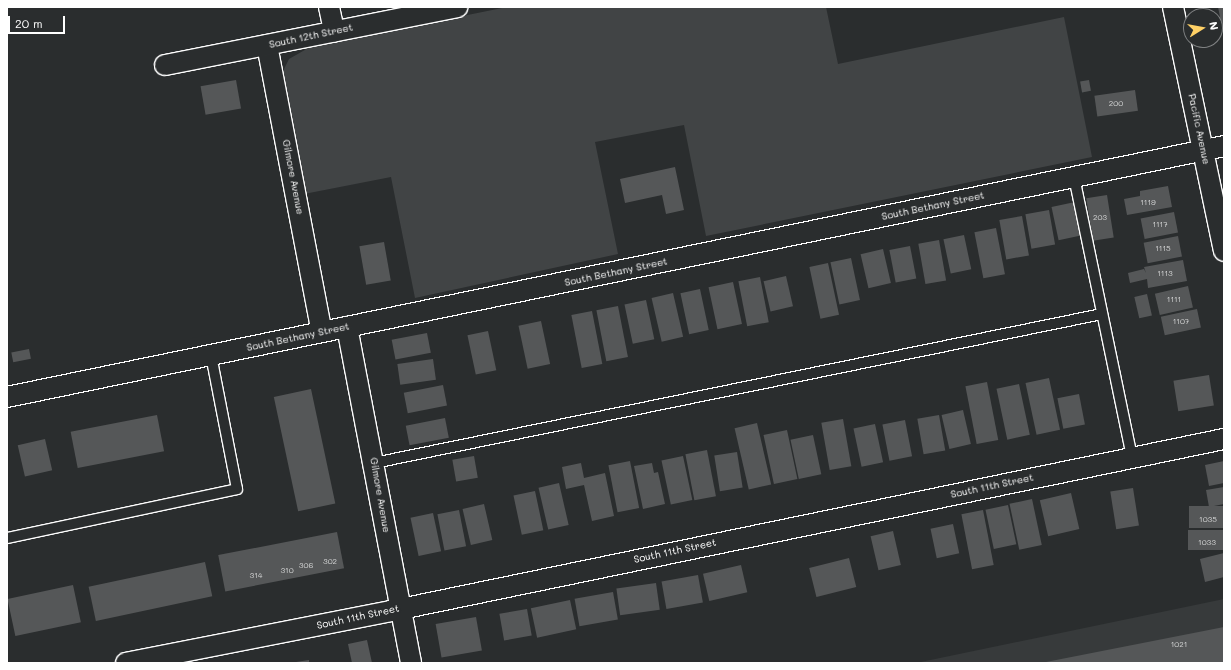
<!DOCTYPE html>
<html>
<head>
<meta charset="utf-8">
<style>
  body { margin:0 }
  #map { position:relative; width:1231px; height:670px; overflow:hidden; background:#2a2d2e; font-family:Mali,sans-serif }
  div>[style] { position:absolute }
  .built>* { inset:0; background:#373a3b }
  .green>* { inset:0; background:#414445 }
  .building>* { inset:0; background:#555758; transform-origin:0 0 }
  .roads { filter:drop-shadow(1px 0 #fff) drop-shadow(-1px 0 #fff) drop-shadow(0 1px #fff) drop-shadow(0 -1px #fff) }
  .lane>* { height:10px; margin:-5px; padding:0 5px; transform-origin:5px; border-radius:5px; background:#2a2d2e }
  .street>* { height:20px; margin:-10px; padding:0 10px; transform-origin:10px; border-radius:10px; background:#2a2d2e }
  span { translate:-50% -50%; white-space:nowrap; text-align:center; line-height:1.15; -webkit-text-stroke:4px #2a2d2e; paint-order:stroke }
  .number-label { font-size:8px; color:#d4d5d5 }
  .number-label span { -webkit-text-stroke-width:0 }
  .street-label { font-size:10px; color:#fff }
  .frame { position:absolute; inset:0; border:8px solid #fff; pointer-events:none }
  .north { position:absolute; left:1183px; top:8px; width:40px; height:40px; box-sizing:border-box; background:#2a2d2e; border:1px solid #7f8182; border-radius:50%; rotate:79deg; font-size:11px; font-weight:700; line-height:16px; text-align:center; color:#fff }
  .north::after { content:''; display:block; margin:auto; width:14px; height:18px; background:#ffd166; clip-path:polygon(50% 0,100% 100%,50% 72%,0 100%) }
  .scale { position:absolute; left:8px; top:16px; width:57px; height:18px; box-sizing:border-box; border:2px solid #fff; border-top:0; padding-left:5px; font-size:12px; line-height:14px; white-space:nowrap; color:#fff; -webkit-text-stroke:3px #2a2d2e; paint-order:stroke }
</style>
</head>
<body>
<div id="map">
  <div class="built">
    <i style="clip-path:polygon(1224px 599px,1224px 663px,916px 663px)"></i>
  </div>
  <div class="green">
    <i style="clip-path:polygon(507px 7px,826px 7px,838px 64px,1064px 17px,1092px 157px,706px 236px,684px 125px,595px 142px,618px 254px,415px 298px,391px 177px,304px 194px,282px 73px,289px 59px,310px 47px)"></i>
  </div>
  <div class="building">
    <i style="clip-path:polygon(1218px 7px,1224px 7px,1224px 31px,1218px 33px,1215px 19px,1220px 17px)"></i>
    <i style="left:236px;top:80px;width:29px;height:36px;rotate:80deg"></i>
    <i style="left:1089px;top:80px;width:11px;height:9px;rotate:80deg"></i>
    <i style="left:1135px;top:90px;width:21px;height:41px;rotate:82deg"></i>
    <i style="clip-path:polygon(675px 167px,684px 210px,666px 214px,662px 195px,625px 203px,620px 179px)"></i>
    <i style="clip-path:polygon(1168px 186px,1172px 207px,1127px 215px,1124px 199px,1140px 196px,1140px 191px)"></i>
    <i style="left:1107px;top:195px;width:43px;height:21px;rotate:81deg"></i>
    <i style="left:1075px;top:202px;width:34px;height:24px;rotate:78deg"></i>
    <i style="left:1049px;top:210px;width:35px;height:24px;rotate:80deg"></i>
    <i style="left:1174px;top:212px;width:21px;height:34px;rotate:79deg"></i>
    <i style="left:1022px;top:216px;width:40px;height:23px;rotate:80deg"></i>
    <i style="left:996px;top:228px;width:47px;height:22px;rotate:79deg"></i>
    <i style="left:964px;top:235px;width:35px;height:21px;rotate:78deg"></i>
    <i style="left:1178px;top:236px;width:21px;height:35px;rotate:79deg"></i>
    <i style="left:939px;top:240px;width:41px;height:21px;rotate:80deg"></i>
    <i style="left:384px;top:242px;width:39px;height:25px;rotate:80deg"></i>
    <i style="left:910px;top:246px;width:33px;height:21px;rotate:79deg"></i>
    <i style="left:883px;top:249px;width:35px;height:23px;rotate:77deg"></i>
    <i style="left:851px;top:258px;width:43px;height:21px;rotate:78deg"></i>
    <i style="clip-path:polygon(1183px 260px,1187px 281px,1148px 288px,1147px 279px,1130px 283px,1128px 273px,1144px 269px,1146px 273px,1144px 267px)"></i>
    <i style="left:828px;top:263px;width:53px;height:19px;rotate:78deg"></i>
    <i style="left:786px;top:276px;width:31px;height:23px;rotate:77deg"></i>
    <i style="left:760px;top:277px;width:46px;height:22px;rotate:79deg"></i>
    <i style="left:733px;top:282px;width:43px;height:25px;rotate:78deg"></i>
    <i style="left:1188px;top:286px;width:22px;height:34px;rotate:77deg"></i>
    <i style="left:700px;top:289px;width:42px;height:20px;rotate:78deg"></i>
    <i style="left:673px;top:293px;width:45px;height:22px;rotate:77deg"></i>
    <i style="left:1147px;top:294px;width:22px;height:13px;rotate:77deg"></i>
    <i style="left:646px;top:300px;width:40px;height:22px;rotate:78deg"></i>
    <i style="left:618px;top:306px;width:52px;height:22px;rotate:79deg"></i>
    <i style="left:1197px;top:309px;width:19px;height:37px;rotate:78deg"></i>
    <i style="left:592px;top:311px;width:54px;height:21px;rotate:79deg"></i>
    <i style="left:541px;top:321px;width:44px;height:23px;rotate:78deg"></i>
    <i style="left:488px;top:331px;width:40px;height:21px;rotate:78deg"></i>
    <i style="left:427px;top:333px;width:20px;height:36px;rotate:79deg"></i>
    <i style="left:29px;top:349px;width:10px;height:18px;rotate:79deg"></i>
    <i style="left:433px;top:359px;width:21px;height:36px;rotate:82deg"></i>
    <i style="left:1209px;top:375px;width:31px;height:36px;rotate:81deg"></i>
    <i style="left:1049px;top:378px;width:53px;height:24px;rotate:78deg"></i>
    <i style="left:987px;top:382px;width:59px;height:22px;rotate:79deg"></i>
    <i style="left:1019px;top:384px;width:52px;height:23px;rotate:78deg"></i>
    <i style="left:443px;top:385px;width:21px;height:40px;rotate:79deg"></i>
    <i style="left:311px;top:389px;width:117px;height:38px;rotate:78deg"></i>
    <i style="left:1079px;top:394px;width:31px;height:22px;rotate:79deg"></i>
    <i style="left:963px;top:410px;width:35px;height:22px;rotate:77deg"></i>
    <i style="left:157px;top:415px;width:37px;height:88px;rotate:79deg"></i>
    <i style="left:939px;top:415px;width:36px;height:22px;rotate:80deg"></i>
    <i style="left:445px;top:418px;width:20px;height:40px;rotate:79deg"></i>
    <i style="left:843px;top:419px;width:48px;height:22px;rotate:80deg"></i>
    <i style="left:905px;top:420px;width:37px;height:23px;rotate:79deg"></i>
    <i style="left:757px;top:423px;width:63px;height:23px;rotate:77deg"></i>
    <i style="left:875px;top:424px;width:39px;height:22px;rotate:78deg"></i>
    <i style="left:787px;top:430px;width:50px;height:24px;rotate:78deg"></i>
    <i style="left:813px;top:435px;width:40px;height:23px;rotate:78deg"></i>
    <i style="left:45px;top:439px;width:32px;height:28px;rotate:77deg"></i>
    <i style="left:707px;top:450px;width:47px;height:22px;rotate:79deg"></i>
    <i style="left:737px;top:452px;width:36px;height:23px;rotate:81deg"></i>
    <i style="left:474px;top:456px;width:22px;height:22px;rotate:80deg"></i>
    <i style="left:683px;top:456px;width:45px;height:22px;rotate:78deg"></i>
    <i style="left:630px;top:461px;width:48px;height:22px;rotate:79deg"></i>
    <i style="clip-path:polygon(1224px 461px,1224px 483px,1209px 486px,1205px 465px)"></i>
    <i style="clip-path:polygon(581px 463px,584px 478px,605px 473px,614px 516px,592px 521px,584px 485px,566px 489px,562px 467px)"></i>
    <i style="clip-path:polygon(652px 463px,654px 473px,658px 472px,665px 504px,643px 509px,634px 466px)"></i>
    <i style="left:559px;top:483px;width:43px;height:21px;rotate:77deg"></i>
    <i style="clip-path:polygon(1224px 487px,1224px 504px,1209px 507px,1206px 490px)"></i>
    <i style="left:1133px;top:488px;width:38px;height:23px;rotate:81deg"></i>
    <i style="left:535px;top:491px;width:40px;height:22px;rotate:78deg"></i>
    <i style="left:1071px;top:493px;width:37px;height:32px;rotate:77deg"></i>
    <i style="left:1032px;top:499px;width:47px;height:23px;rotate:78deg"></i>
    <i style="left:484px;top:504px;width:37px;height:22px;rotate:77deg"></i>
    <i style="left:1008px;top:505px;width:40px;height:23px;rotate:78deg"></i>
    <i style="left:1224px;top:506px;width:22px;height:35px;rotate:90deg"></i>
    <i style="left:459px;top:510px;width:37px;height:22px;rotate:79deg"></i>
    <i style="left:983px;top:510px;width:56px;height:22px;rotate:79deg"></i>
    <i style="left:433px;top:513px;width:39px;height:23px;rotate:78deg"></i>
    <i style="left:953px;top:524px;width:30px;height:23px;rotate:78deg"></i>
    <i style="left:1224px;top:530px;width:20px;height:36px;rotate:90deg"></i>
    <i style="left:893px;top:531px;width:35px;height:23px;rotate:77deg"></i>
    <i style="left:337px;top:532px;width:37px;height:121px;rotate:79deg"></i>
    <i style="clip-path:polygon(1224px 553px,1224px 577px,1205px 582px,1200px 559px)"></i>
    <i style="left:849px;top:558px;width:30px;height:41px;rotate:76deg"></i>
    <i style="left:205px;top:562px;width:35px;height:119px;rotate:78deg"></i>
    <i style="left:741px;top:565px;width:28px;height:39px;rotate:77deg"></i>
    <i style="left:698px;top:575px;width:28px;height:37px;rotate:80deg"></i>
    <i style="left:656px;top:583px;width:27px;height:40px;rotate:82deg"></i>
    <i style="left:73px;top:585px;width:38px;height:67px;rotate:78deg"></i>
    <i style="left:613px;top:592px;width:28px;height:39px;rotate:80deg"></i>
    <i style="left:570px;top:600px;width:30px;height:40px;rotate:78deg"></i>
    <i style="left:527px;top:609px;width:27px;height:28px;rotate:80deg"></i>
    <i style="left:476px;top:617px;width:34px;height:41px;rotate:80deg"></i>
    <i style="clip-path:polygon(1224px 627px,1224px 663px,1046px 663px,1046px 662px)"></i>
    <i style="clip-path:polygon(367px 640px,372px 663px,352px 663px,348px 644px)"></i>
    <i style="clip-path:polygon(309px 660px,309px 663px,296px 663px,296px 662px)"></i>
  </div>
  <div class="roads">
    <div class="lane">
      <i style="left:1074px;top:177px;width:286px;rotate:78.3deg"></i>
      <i style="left:374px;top:463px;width:743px;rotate:-11.57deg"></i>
      <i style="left:7px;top:538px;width:235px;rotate:-12deg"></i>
      <i style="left:237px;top:489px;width:136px;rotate:-101deg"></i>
    </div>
    <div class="street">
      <i style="left:329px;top:7px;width:25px;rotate:78deg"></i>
      <i style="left:1173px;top:7px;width:249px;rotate:78.2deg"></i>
      <i style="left:267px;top:45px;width:292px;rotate:79.2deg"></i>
      <i style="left:165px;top:65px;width:298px;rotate:-11.2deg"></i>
      <i style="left:347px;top:327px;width:342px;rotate:79.2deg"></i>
      <i style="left:7px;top:397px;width:1243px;rotate:-11.65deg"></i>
      <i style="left:126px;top:663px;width:270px;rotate:-11.1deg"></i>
      <i style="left:391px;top:611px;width:851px;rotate:-11.67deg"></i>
    </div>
  </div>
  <div class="number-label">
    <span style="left:1116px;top:104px">200</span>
    <span style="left:1148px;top:203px">1119</span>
    <span style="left:1100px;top:218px">203</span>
    <span style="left:1160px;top:225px">1117</span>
    <span style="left:1163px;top:249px">1115</span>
    <span style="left:1165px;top:274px">1113</span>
    <span style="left:1174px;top:300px">1111</span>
    <span style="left:1181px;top:322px">1107</span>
    <span style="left:1208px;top:520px">1035</span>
    <span style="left:1207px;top:543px">1033</span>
    <span style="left:330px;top:562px">302</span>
    <span style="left:306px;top:566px">306</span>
    <span style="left:287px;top:571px">310</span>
    <span style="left:256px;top:576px">314</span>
    <span style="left:1179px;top:645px">1021</span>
  </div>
  <div class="street-label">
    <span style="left:311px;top:36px;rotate:-12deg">South 12th Street</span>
    <span style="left:1199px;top:129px;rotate:78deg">Pacific Avenue</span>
    <span style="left:293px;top:177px;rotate:79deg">Gilmore Avenue</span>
    <span style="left:933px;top:206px;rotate:-12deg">South Bethany Street</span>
    <span style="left:616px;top:272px;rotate:-12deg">South Bethany Street</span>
    <span style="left:298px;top:337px;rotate:-12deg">South Bethany Street</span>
    <span style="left:992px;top:486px;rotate:-12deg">South 11th Street</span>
    <span style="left:380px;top:495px;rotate:80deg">Gilmore Avenue</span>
    <span style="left:675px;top:551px;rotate:-12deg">South 11th Street</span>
    <span style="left:358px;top:617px;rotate:-12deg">South 11th Street</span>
  </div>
  <div class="frame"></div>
  <div class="north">N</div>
  <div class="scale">20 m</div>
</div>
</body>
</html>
